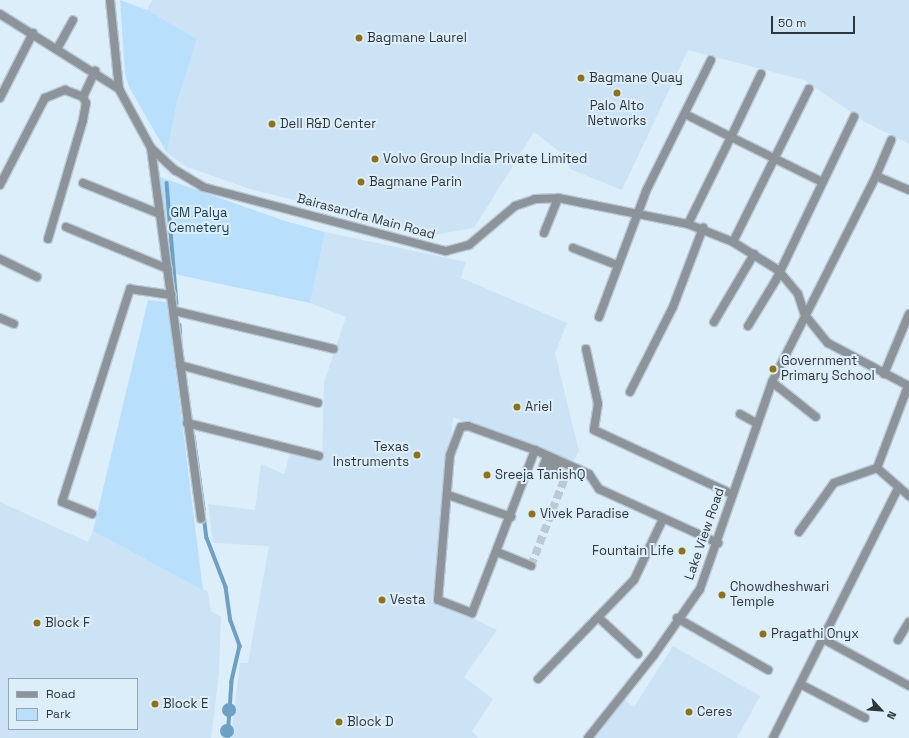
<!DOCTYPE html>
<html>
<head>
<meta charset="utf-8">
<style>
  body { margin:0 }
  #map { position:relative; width:909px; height:738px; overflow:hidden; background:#ddeefb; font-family:"Space Grotesk",sans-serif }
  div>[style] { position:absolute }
  .built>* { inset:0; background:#cbe3f4 }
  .green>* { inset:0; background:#b8dffb }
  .water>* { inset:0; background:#6ea0c3 }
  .round { border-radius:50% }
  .stream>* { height:3.5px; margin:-1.75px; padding:0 1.75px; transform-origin:1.75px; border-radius:1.75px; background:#6ea0c3 }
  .street-tunnel>* { height:8px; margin-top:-4px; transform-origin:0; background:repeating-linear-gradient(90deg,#bac9d5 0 8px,transparent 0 12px) }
  .roads { filter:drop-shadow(1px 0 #bac9d5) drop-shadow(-1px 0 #bac9d5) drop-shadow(0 1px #bac9d5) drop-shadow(0 -1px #bac9d5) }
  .street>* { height:8px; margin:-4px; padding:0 4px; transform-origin:4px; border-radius:4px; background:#8c9399 }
  .dots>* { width:11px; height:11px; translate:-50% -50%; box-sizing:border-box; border:2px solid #ddeefb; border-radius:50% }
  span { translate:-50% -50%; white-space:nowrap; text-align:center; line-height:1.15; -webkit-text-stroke:4px #ddeefb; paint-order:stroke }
  .poi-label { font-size:13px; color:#2f363b }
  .left { translate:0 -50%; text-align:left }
  .right { translate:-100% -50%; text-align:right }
  .park-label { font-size:13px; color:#133c54 }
  .street-label { font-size:13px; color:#2f363b }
  .legend { position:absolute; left:8px; top:678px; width:130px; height:52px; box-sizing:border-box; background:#ddeefb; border:1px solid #97a4ae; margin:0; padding:5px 7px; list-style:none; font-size:12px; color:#2f363b }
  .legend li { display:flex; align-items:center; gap:8px; height:20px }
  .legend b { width:20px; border:1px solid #97a4ae }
  .north { position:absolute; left:861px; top:690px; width:40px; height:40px; -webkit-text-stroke:3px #ddeefb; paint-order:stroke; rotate:116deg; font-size:11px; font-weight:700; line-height:16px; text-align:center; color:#2f363b }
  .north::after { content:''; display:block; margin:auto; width:14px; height:18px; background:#2f363b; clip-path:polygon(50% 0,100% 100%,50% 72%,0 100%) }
  .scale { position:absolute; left:771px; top:16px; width:84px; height:18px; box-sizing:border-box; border:2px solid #2f363b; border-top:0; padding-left:5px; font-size:12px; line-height:14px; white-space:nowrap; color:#2f363b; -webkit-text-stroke:3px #ddeefb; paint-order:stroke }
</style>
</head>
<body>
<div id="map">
  <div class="built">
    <i style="clip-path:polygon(152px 0,909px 0,909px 144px,865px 122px,804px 80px,688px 50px,622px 190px,570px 169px,564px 155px,534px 132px,474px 228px,433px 235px,250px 189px,187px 167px,167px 153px,177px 102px,197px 39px,147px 10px)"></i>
    <i style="clip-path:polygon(325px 232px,466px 262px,461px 278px,567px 323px,555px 353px,579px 451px,573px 462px,453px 417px,437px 601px,497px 630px,464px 677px,493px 699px,472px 731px,478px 738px,231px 738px,240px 663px,248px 663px,269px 546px,213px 543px,208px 504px,255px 510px,261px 464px,284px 474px,290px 452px,322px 461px,324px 383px,346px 317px,310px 303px)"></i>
    <i style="clip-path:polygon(evenodd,0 502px,88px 542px,93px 531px,208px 592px,211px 611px,221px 617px,219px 673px,211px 738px,0 738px,0 502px,9px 679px,137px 679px,137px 729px,9px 729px,9px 679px)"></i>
    <i style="clip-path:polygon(673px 646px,760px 696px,737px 738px,592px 738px,623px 699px,634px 707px)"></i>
  </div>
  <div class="green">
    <i style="clip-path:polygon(120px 0,147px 10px,197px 39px,177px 102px,167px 153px,129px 87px,125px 73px)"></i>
    <i style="clip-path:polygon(160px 177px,285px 221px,325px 232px,310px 303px,174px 274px)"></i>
    <i style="clip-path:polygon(148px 300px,167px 302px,203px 590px,93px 531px)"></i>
  </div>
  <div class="water">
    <i class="round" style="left:222px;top:703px;width:14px;height:14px"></i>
    <i class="round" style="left:220px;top:724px;width:14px;height:14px"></i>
  </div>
  <div class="stream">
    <i style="left:167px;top:183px;width:121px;rotate:85.3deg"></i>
    <i style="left:180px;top:325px;width:17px;rotate:87deg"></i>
    <i style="left:194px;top:436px;width:74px;rotate:82.2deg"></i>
    <i style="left:204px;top:515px;width:23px;rotate:83deg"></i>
    <i style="left:207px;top:538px;width:53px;rotate:68.8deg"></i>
    <i style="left:226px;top:587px;width:34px;rotate:82deg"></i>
    <i style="left:231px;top:621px;width:27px;rotate:70deg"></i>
    <i style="left:240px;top:646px;width:37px;rotate:103deg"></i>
    <i style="left:232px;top:682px;width:56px;rotate:94.1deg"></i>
  </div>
  <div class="street-tunnel">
    <i style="left:531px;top:566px;width:106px;rotate:-69deg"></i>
  </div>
  <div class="roads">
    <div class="street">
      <i style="left:110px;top:0;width:89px;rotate:84.2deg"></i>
      <i style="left:0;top:14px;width:141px;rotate:32.2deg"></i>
      <i style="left:119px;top:89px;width:67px;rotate:61.5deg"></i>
      <i style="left:151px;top:148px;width:33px;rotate:43deg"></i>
      <i style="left:175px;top:170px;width:33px;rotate:31deg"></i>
      <i style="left:203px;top:187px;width:251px;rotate:14.8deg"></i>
      <i style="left:446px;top:251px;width:24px;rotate:-15deg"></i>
      <i style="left:469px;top:245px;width:60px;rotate:-40.3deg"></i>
      <i style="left:515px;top:206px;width:21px;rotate:-19deg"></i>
      <i style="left:535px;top:199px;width:23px;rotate:-2deg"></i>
      <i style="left:558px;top:198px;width:133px;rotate:11.3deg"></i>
      <i style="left:688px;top:224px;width:48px;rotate:21.8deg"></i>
      <i style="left:733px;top:242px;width:53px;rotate:31.9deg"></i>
      <i style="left:778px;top:270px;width:31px;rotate:50deg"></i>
      <i style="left:798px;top:294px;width:22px;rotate:72deg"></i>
      <i style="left:805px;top:315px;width:36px;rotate:51deg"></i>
      <i style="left:828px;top:343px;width:92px;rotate:28deg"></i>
      <i style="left:57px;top:49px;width:33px;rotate:-61deg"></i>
      <i style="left:0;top:98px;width:73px;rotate:-63.1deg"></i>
      <i style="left:685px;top:114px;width:51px;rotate:26.6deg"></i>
      <i style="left:731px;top:137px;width:70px;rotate:-64.5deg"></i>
      <i style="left:151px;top:148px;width:374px;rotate:82.3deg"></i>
      <i style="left:876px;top:176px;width:39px;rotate:-67deg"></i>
      <i style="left:83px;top:183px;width:83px;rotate:21.9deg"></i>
      <i style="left:0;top:185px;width:98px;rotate:-62.7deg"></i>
      <i style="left:45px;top:98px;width:22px;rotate:-22deg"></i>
      <i style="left:65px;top:90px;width:19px;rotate:21deg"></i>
      <i style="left:688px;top:224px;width:97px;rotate:-63.7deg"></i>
      <i style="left:731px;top:137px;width:102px;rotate:26.3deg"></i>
      <i style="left:66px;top:227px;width:110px;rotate:22.4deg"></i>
      <i style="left:544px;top:233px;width:38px;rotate:-68deg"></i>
      <i style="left:48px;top:239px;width:124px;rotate:-73.6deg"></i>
      <i style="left:83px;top:120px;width:17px;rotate:-80deg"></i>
      <i style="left:86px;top:103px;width:7px;rotate:-117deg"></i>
      <i style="left:83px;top:97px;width:29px;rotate:-65deg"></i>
      <i style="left:733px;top:242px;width:171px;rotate:-63.6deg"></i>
      <i style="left:573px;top:248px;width:47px;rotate:21.1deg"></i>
      <i style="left:0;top:259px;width:41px;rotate:25.9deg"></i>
      <i style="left:175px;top:311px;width:163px;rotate:13.4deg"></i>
      <i style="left:599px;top:317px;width:134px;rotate:-69.5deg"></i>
      <i style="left:646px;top:191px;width:146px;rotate:-63.6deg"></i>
      <i style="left:0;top:318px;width:15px;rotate:23deg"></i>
      <i style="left:714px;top:322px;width:79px;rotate:-59.5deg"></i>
      <i style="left:748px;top:326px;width:54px;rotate:-58.7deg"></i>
      <i style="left:776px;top:280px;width:181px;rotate:-64.4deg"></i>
      <i style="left:586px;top:349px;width:56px;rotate:77.7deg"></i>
      <i style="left:598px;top:404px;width:26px;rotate:99deg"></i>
      <i style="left:594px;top:430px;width:152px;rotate:24.9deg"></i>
      <i style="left:180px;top:365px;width:143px;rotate:15.4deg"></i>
      <i style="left:884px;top:374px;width:65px;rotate:-67.4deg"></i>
      <i style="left:772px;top:382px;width:56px;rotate:38.5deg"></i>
      <i style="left:908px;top:386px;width:88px;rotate:110.7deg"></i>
      <i style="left:877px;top:468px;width:43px;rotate:41.2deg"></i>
      <i style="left:630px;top:392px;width:95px;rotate:-63.2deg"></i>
      <i style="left:673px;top:307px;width:85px;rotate:-69.2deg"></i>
      <i style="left:740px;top:414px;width:18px;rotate:29deg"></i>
      <i style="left:187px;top:423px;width:136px;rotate:14deg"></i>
      <i style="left:535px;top:450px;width:175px;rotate:111.1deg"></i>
      <i style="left:472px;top:613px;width:36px;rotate:-159deg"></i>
      <i style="left:438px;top:600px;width:145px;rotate:-85.3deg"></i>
      <i style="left:450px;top:455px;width:30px;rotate:-69deg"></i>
      <i style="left:461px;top:427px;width:7px;rotate:-8deg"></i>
      <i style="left:468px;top:426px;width:71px;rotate:19.7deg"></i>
      <i style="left:535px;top:450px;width:59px;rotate:24deg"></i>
      <i style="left:589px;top:474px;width:18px;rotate:56deg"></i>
      <i style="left:599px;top:489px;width:131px;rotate:24.4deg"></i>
      <i style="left:543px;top:467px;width:12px;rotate:-70deg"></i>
      <i style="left:549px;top:469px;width:11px;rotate:-68deg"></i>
      <i style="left:555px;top:472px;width:11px;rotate:-68deg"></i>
      <i style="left:448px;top:495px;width:67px;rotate:19.2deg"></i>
      <i style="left:92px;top:514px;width:32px;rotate:-158deg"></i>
      <i style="left:62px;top:502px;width:224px;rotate:-72.3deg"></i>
      <i style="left:130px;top:289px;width:42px;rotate:8.1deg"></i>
      <i style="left:799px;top:532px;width:60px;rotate:-54.5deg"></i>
      <i style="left:834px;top:483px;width:46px;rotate:-19.2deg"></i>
      <i style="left:497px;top:552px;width:37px;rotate:22deg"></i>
      <i style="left:599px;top:618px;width:53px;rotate:42.7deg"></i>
      <i style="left:677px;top:618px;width:105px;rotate:29.7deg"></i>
      <i style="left:825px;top:640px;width:96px;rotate:28.7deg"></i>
      <i style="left:898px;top:640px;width:21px;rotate:-59deg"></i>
      <i style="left:538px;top:679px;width:138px;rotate:-45.9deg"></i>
      <i style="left:634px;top:580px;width:68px;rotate:-64.6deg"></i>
      <i style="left:802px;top:685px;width:71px;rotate:27.6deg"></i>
      <i style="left:588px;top:738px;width:106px;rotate:-51.5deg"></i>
      <i style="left:654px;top:655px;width:80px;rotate:-55.1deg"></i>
      <i style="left:700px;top:589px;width:219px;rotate:-70.8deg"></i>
      <i style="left:772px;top:382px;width:231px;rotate:-63.2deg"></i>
      <i style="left:876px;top:176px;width:36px;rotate:23deg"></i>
      <i style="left:773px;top:738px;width:280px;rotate:-63.4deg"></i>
    </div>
  </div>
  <div class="dots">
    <i style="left:359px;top:38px;background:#8f7217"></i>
    <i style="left:581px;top:78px;background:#8f7217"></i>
    <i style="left:617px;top:93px;background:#8f7217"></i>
    <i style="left:272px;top:124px;background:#8f7217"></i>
    <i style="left:375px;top:159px;background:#8f7217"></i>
    <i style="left:361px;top:182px;background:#8f7217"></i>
    <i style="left:773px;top:369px;background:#8f7217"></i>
    <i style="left:517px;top:407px;background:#8f7217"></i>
    <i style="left:417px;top:455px;background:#8f7217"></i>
    <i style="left:487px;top:475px;background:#8f7217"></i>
    <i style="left:532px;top:514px;background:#8f7217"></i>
    <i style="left:682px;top:551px;background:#8f7217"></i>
    <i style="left:722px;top:595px;background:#8f7217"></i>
    <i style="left:382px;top:600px;background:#8f7217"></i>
    <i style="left:37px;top:623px;background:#8f7217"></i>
    <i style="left:763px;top:634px;background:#8f7217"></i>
    <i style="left:155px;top:704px;background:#8f7217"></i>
    <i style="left:689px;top:712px;background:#8f7217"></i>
    <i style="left:339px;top:722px;background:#8f7217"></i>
  </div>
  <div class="poi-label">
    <span class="left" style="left:367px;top:38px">Bagmane Laurel</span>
    <span class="left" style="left:589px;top:78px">Bagmane Quay</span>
    <span style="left:617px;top:114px">Palo Alto<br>Networks</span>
    <span class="left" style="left:280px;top:124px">Dell R&amp;D Center</span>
    <span class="left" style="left:383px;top:159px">Volvo Group India Private Limited</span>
    <span class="left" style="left:369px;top:182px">Bagmane Parin</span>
    <span class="left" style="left:781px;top:369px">Government<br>Primary School</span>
    <span class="left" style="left:525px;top:407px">Ariel</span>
    <span class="right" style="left:409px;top:455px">Texas<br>Instruments</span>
    <span class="left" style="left:495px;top:475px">Sreeja TanishQ</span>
    <span class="left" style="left:540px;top:514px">Vivek Paradise</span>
    <span class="right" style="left:674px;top:551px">Fountain Life</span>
    <span class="left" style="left:730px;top:595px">Chowdheshwari<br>Temple</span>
    <span class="left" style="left:390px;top:600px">Vesta</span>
    <span class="left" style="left:45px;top:623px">Block F</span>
    <span class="left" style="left:771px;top:634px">Pragathi Onyx</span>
    <span class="left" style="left:163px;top:704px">Block E</span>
    <span class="left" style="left:697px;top:712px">Ceres</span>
    <span class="left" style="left:347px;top:722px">Block D</span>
  </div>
  <div class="park-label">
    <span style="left:199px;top:221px">GM Palya<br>Cemetery</span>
  </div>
  <div class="street-label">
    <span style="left:366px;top:217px;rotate:15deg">Bairasandra Main Road</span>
    <span style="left:705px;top:534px;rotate:-71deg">Lake View Road</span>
  </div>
  <ul class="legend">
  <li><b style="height:5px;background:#8c9399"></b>Road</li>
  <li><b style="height:11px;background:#b8dffb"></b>Park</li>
  </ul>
  <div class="north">N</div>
  <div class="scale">50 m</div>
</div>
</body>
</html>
